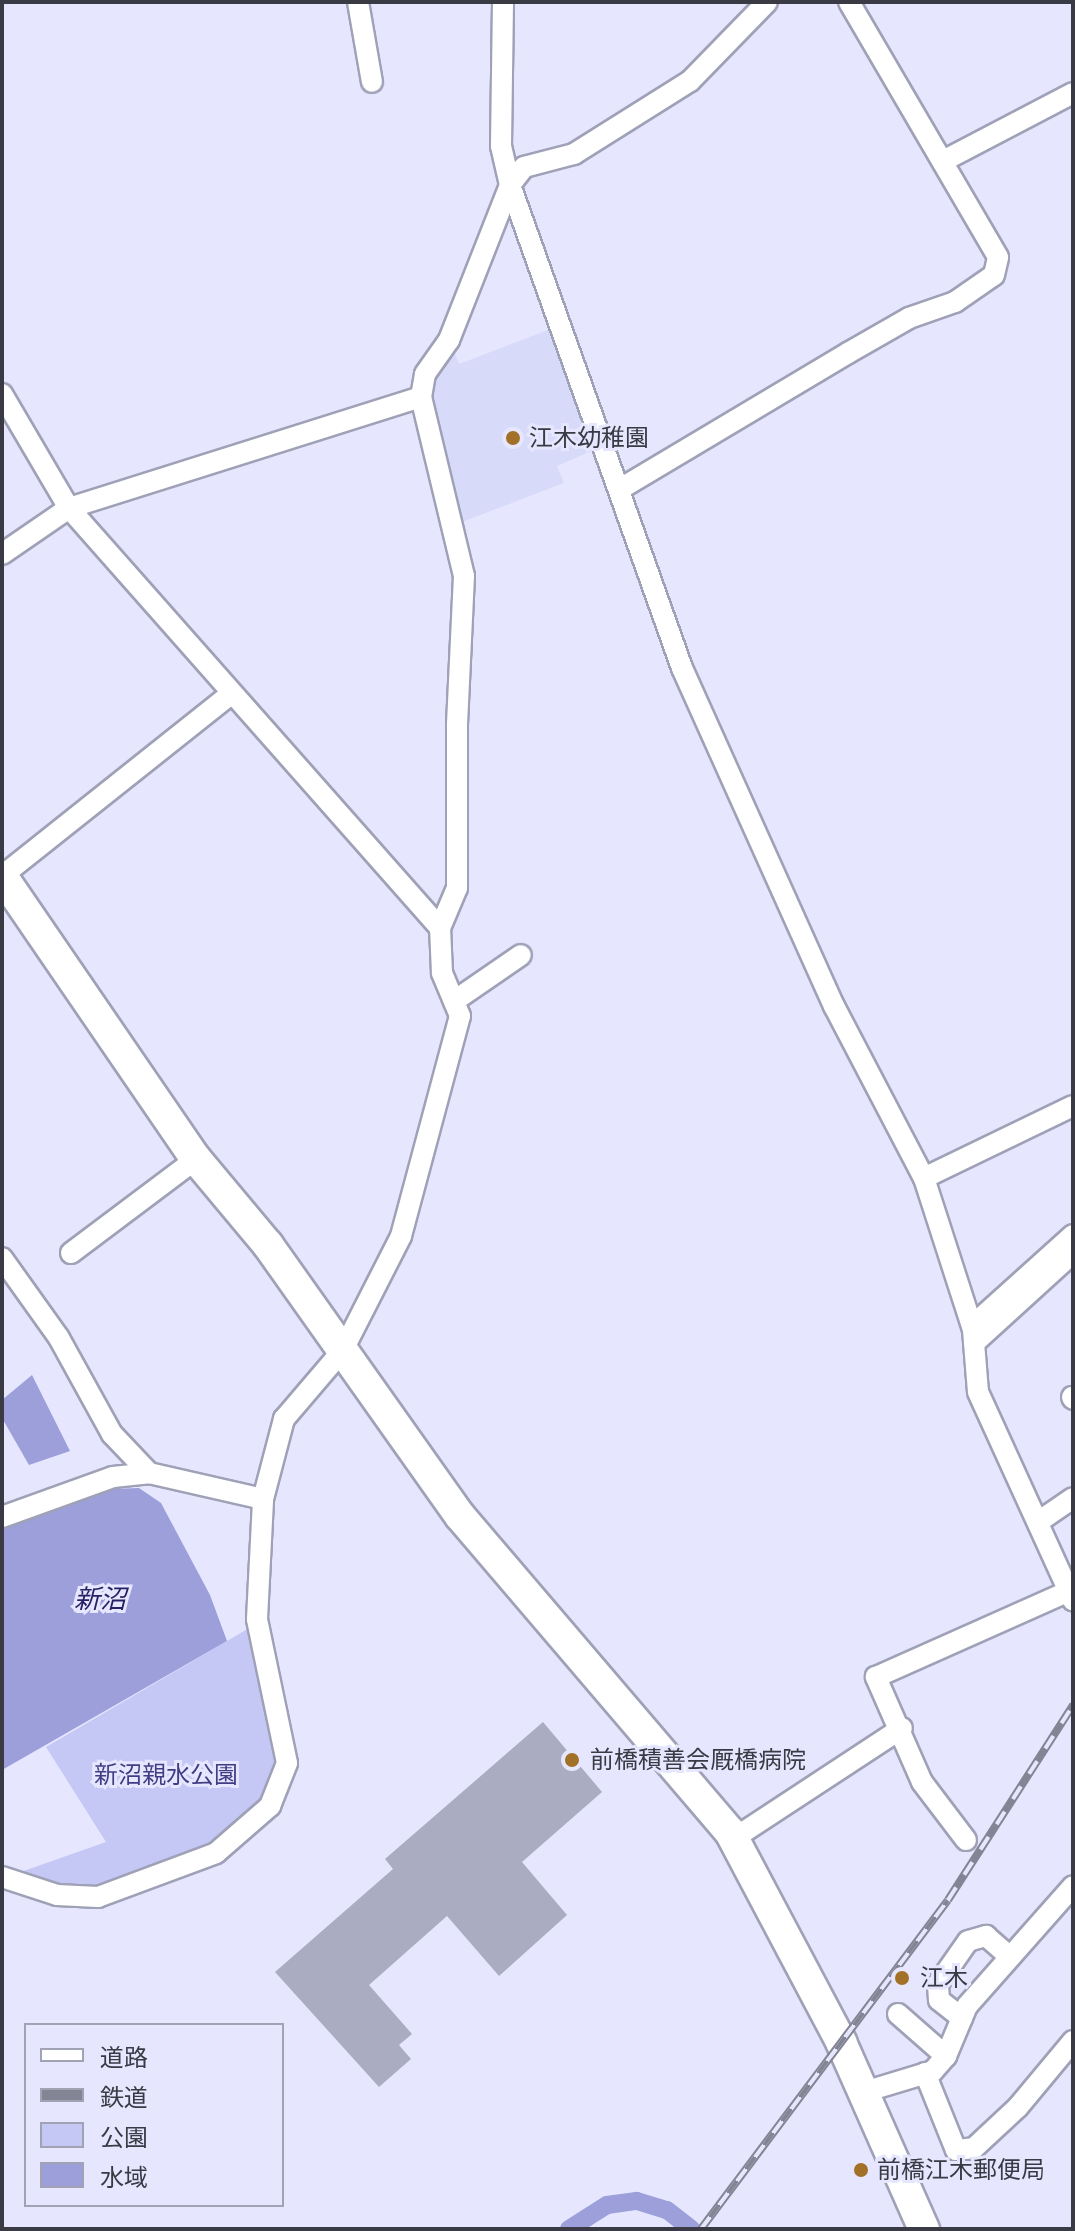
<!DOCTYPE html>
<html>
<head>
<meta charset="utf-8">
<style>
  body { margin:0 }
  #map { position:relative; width:1075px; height:2231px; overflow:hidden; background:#e6e7ff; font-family:"Public Sans","Noto Sans JP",sans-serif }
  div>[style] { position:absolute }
  .built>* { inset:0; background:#d8daf9 }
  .green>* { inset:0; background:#c5c7f5 }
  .water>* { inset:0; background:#9c9fda }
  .canal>* { height:18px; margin:-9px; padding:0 9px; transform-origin:9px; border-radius:9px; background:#9c9fda }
  .building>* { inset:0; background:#aaacc2 }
  .roads { filter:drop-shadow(2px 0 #9fa1b7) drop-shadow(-2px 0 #9fa1b7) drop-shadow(0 2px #9fa1b7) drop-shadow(0 -2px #9fa1b7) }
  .street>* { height:20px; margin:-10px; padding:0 10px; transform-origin:10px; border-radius:10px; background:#fff }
  .secondary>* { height:30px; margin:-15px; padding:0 15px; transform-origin:15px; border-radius:15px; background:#fff }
  .rail>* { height:8px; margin-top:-4px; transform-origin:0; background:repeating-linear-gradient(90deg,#e6e7ff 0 15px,#838494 0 30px); box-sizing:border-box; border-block:2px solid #838494 }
  .dots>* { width:22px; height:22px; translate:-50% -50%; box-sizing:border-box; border:4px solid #e6e7ff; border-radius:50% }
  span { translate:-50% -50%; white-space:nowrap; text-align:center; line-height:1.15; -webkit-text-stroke:6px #e6e7ff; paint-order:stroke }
  .poi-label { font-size:24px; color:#393a43 }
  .left { translate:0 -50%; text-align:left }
  .park-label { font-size:24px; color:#413d85 }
  .water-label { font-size:26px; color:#282065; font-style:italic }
  .frame { position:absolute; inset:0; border:4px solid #393a43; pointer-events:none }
  .legend { position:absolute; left:24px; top:2023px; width:260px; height:184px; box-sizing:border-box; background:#e6e7ff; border:2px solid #a1a2b4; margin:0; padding:10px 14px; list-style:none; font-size:24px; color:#393a43 }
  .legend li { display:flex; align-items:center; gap:16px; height:40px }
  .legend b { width:40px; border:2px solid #a1a2b4 }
</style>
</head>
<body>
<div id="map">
  <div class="built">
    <i style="clip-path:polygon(556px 327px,596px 449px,557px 466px,564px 483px,462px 522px,427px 394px,436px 372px,452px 346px,459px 364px)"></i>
  </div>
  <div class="green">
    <i style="clip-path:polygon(251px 1627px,281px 1762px,261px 1803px,212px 1847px,96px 1891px,58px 1890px,15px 1874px,106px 1842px,46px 1747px)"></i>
  </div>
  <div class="water">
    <i style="clip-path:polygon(32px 1375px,70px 1451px,29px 1465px,2px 1418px,2px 1400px)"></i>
    <i style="clip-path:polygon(139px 1488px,161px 1503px,210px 1595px,227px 1641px,2px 1770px,2px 1527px,110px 1489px)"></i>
  </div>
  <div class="canal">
    <i style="left:569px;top:2229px;width:45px;rotate:-32.3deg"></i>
    <i style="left:607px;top:2205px;width:30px;rotate:-8deg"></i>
    <i style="left:637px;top:2201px;width:31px;rotate:17deg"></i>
    <i style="left:667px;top:2210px;width:31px;rotate:38deg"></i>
  </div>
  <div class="building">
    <i style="clip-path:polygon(543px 1722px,602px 1792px,522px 1862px,567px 1915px,499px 1976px,447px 1916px,369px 1985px,412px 2034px,399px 2045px,411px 2059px,379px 2087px,275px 1972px,393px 1869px,385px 1859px)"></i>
  </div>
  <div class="roads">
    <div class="street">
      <i style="left:358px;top:2px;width:81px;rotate:80.1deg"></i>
      <i style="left:503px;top:2px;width:144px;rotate:90.8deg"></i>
      <i style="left:501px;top:146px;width:40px;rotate:77deg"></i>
      <i style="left:510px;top:185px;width:513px;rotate:70.4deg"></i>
      <i style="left:682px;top:668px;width:371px;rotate:65.8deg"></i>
      <i style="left:834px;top:1006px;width:194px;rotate:62.4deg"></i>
      <i style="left:924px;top:1178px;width:160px;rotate:72.1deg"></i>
      <i style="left:973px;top:1330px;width:62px;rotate:85.4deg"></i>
      <i style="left:978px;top:1392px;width:229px;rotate:65.5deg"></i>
      <i style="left:945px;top:160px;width:144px;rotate:-27.6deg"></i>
      <i style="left:2px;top:394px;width:132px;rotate:59.6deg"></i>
      <i style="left:69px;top:508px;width:560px;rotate:48.54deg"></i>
      <i style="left:620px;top:489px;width:265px;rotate:-30.8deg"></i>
      <i style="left:848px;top:353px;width:70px;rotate:-29.8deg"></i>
      <i style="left:909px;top:318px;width:49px;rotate:-19.2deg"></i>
      <i style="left:955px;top:302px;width:47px;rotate:-34.7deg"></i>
      <i style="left:994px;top:275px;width:18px;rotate:-77deg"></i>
      <i style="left:998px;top:257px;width:295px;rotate:-120.3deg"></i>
      <i style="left:2px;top:554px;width:81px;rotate:-34.5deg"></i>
      <i style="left:69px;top:508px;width:369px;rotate:-17.5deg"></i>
      <i style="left:2px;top:876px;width:293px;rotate:-38.5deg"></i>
      <i style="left:454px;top:1001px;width:81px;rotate:-34.5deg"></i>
      <i style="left:924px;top:1178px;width:165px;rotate:-25.8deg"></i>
      <i style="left:71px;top:1253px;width:156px;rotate:-36.9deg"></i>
      <i style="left:2px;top:1258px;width:98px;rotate:54.5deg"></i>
      <i style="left:59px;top:1338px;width:110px;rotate:61.1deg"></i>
      <i style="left:112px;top:1434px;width:54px;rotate:46.5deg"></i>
      <i style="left:972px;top:1326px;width:136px;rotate:-42deg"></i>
      <i style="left:974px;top:1343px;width:134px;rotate:-42.3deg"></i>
      <i style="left:1072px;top:1397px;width:2px;rotate:63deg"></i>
      <i style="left:2px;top:1517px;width:118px;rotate:-19.8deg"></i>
      <i style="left:113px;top:1477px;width:36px;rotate:-6deg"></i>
      <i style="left:149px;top:1473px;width:117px;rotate:12.8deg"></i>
      <i style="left:1038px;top:1522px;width:42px;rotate:-34.4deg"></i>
      <i style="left:733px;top:1839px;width:202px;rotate:-33.3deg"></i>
      <i style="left:966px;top:1840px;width:73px;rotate:-127.2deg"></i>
      <i style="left:922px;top:1782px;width:115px;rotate:-113.7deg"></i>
      <i style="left:876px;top:1677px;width:211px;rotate:-24deg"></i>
      <i style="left:2px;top:1877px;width:58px;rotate:18.1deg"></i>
      <i style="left:57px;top:1895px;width:41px;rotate:2.8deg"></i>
      <i style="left:98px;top:1897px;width:126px;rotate:-20.4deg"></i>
      <i style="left:216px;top:1853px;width:72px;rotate:-41deg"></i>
      <i style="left:270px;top:1806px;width:46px;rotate:-68.4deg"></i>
      <i style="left:287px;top:1763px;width:147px;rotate:-101.8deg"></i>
      <i style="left:257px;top:1619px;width:120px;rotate:-87.1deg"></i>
      <i style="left:263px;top:1499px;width:83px;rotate:-75.3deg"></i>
      <i style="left:284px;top:1419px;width:91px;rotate:-49.5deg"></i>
      <i style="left:343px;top:1350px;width:128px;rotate:-63deg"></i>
      <i style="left:401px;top:1236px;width:228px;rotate:-75deg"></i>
      <i style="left:460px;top:1016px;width:47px;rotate:-112.7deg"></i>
      <i style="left:442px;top:973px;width:45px;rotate:-92.5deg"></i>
      <i style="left:440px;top:928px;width:43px;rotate:-67deg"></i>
      <i style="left:457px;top:888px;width:164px;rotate:-90deg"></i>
      <i style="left:457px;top:724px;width:148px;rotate:-87.3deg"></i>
      <i style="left:464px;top:576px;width:184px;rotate:-103.5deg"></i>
      <i style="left:421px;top:397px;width:23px;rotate:-80deg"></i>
      <i style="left:425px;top:374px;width:42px;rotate:-54.8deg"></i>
      <i style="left:449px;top:340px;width:167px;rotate:-68.5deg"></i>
      <i style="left:510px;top:185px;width:23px;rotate:-52deg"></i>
      <i style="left:524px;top:167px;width:52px;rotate:-14.6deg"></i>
      <i style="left:574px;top:154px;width:137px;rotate:-32.2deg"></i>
      <i style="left:690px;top:81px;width:110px;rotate:-45.7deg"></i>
      <i style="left:898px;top:2014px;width:64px;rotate:41.2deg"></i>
      <i style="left:962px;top:2018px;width:29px;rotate:-142deg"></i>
      <i style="left:939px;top:2000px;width:16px;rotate:-94deg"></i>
      <i style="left:938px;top:1984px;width:52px;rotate:-55.1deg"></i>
      <i style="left:968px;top:1941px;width:19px;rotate:-16deg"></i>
      <i style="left:986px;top:1936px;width:32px;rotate:41deg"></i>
      <i style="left:925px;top:2073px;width:83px;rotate:68.1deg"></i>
      <i style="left:956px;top:2150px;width:18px;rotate:-6deg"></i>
      <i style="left:974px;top:2148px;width:60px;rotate:-43deg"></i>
      <i style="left:1018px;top:2107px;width:86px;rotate:-50.2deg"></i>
      <i style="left:864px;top:2092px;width:72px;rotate:-16.9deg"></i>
      <i style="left:933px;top:2071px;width:20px;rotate:-49deg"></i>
      <i style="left:946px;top:2056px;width:54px;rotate:-67.2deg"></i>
      <i style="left:967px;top:2006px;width:160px;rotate:-48.5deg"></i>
    </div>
    <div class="secondary">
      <i style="left:2px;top:876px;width:343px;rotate:55.6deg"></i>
      <i style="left:196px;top:1159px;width:112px;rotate:50.1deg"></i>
      <i style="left:268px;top:1245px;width:332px;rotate:54.7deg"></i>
      <i style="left:460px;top:1516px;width:416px;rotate:49.5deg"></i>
      <i style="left:730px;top:1832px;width:238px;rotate:62.1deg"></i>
      <i style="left:841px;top:2042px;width:205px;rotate:66.1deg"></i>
    </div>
  </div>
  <div class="rail">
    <i style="left:701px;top:2229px;width:411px;rotate:-53.1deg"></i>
    <i style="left:948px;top:1900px;width:232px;rotate:-57.3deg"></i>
  </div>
  <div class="dots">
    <i style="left:513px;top:438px;background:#a37027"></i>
    <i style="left:572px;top:1760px;background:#a37027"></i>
    <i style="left:902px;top:1978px;background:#a37027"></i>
    <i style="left:861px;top:2170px;background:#a37027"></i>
  </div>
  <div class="poi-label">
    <span class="left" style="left:529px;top:438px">江木幼稚園</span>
    <span class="left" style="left:590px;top:1760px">前橋積善会厩橋病院</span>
    <span class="left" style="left:920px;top:1978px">江木</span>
    <span class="left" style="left:877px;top:2170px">前橋江木郵便局</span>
  </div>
  <div class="park-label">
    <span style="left:166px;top:1775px">新沼親水公園</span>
  </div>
  <div class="water-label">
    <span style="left:100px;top:1599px">新沼</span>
  </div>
  <div class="frame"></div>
  <ul class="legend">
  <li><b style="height:10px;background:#fff"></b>道路</li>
  <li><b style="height:10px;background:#838494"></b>鉄道</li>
  <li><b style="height:22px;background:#c5c7f5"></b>公園</li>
  <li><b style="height:22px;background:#9c9fda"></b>水域</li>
  </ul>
</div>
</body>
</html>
